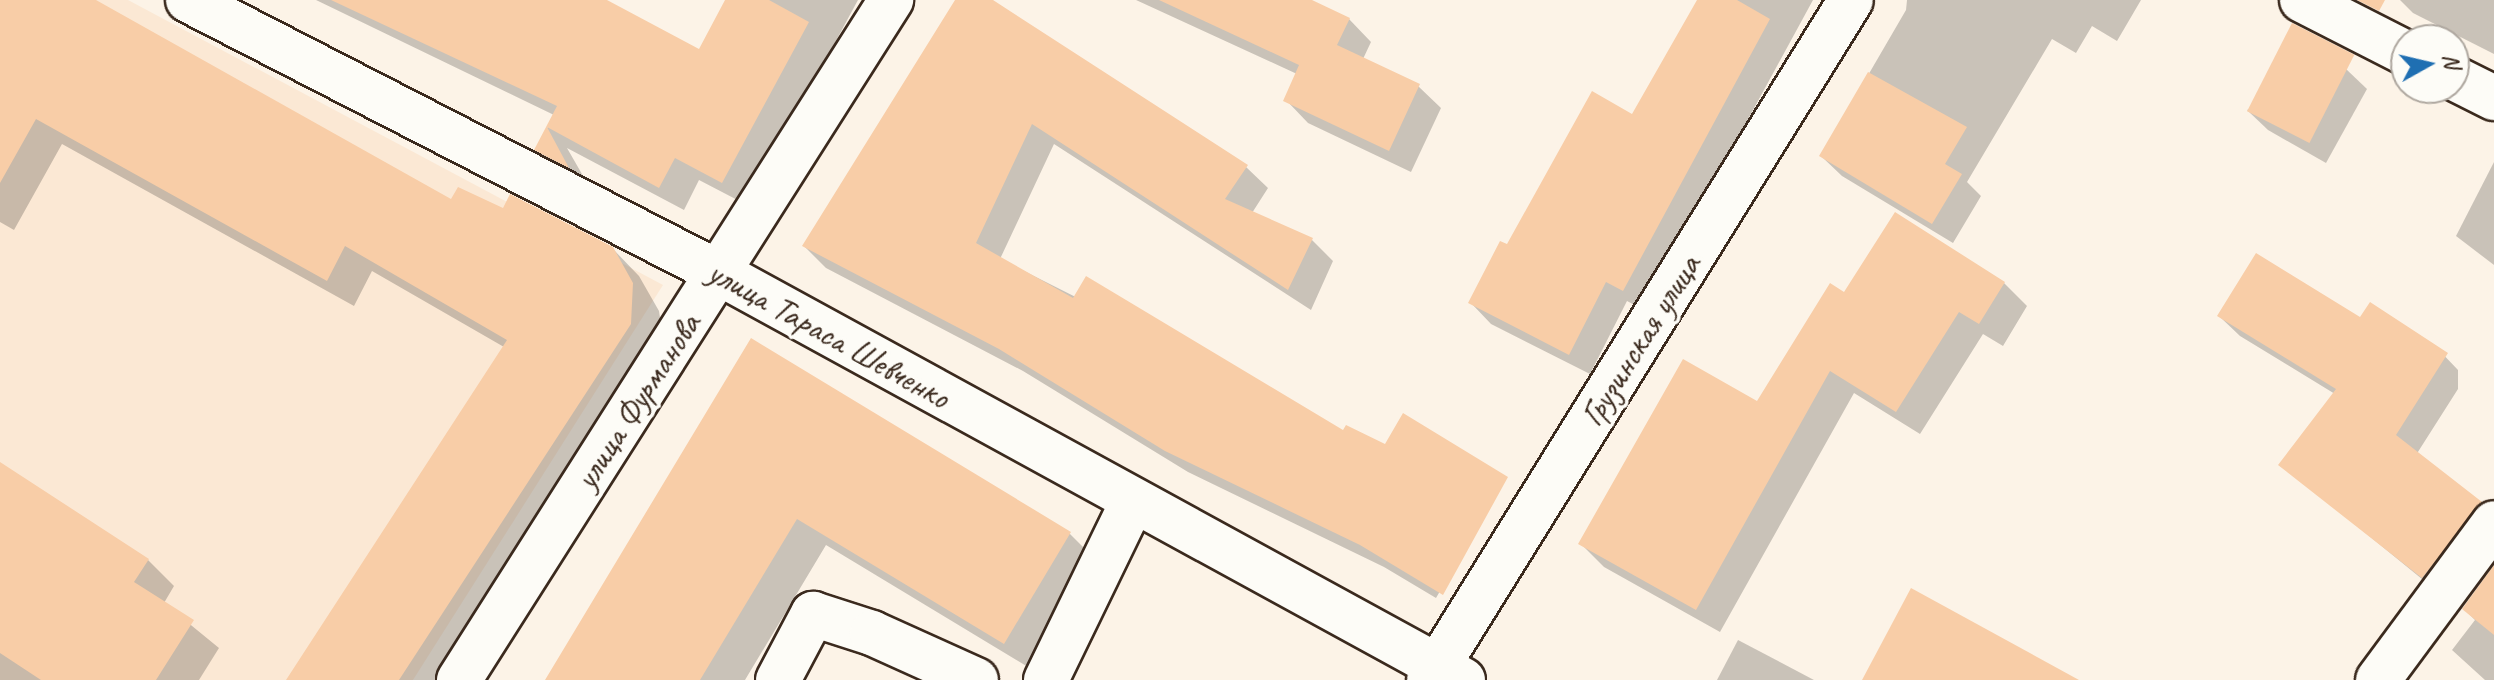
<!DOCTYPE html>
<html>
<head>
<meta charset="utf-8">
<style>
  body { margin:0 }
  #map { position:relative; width:2494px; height:680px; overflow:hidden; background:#fcf3e7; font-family:Caveat,sans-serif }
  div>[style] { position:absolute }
  .built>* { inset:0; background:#fbe8d4 }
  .shadow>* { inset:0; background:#0003 }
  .building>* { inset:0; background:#f8cda7; transform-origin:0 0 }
  .roads { filter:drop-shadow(2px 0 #3b2a1e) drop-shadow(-2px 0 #3b2a1e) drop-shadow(0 2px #3b2a1e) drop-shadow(0 -2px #3b2a1e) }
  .minor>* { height:44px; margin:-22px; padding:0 22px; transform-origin:22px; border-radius:22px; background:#fdfcf7 }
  span { translate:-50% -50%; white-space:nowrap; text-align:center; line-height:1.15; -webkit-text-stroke:7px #fdfcf7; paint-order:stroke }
  .street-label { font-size:34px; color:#3b2a1e }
  .north { position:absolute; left:2390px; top:24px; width:80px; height:80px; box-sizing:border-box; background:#fdfcf7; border:2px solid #afa8a0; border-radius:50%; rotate:82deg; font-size:22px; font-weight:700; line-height:32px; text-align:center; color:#3b2a1e }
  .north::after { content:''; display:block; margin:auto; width:28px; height:36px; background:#1f6fb2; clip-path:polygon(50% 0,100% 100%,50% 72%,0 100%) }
</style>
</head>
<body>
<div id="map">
  <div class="built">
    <i style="clip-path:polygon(0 0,128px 0,663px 285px,413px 680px,0 680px)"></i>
  </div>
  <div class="shadow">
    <i style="clip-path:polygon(0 0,91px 0,452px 202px,504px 211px,612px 248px,639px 276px,659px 311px,662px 331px,442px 680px,288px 680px,504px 347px,372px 271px,354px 306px,62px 144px,14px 230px,0 222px)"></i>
    <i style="clip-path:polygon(316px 0,603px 0,700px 52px,727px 0,858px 0,747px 205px,699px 180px,684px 210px,567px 148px,590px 188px,560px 173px,536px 149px,554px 115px)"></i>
    <i style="clip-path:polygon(957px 0,989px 0,1246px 167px,1268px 188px,1252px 213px,1311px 239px,1333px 261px,1311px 310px,1054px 144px,1000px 259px,1344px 432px,1503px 484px,1436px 598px,1384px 567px,1188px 472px,1023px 371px,826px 268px,804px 246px)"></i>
    <i style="clip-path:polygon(1136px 0,1307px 0,1349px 19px,1371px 42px,1363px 59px,1418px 86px,1441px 108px,1411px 172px,1308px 123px,1286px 100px,1297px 74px)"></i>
    <i style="clip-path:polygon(1699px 0,1813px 0,1644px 310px,1627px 301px,1590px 374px,1491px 324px,1471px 303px,1508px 247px,1633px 117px)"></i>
    <i style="clip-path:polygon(1907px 0,2141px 0,2117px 41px,2092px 26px,2076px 53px,2052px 39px,1967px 182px,1981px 196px,1953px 243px,1842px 176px,1821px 156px,1906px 10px)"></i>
    <i style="clip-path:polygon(2400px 0,2494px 0,2494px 54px,2413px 13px)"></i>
    <i style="clip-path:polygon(2346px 69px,2367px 89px,2326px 163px,2268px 130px,2247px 110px)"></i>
    <i style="clip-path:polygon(2494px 162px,2494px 265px,2456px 236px)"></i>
    <i style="clip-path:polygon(2004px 283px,2027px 306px,2003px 346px,1983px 334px,1920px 434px,1854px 393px,1720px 632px,1604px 567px,1581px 544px,1757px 404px,1845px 295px)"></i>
    <i style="clip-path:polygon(2219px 316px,2361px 320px,2437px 348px,2458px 370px,2458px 389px,2416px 455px,2494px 522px,2444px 597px,2281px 464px,2335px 394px,2240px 336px)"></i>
    <i style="clip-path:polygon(751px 341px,1070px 534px,1098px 562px,1033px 670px,826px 545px,745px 680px,547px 680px)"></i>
    <i style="clip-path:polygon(0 464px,148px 560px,174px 586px,164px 603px,219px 648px,199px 680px,0 680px)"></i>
    <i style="clip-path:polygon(2494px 567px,2494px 680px,2485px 680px,2452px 650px,2475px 620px,2464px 609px)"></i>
    <i style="clip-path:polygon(1738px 640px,1814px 680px,1717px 680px)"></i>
  </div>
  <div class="building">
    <i style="clip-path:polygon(0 0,96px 0,451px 199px,458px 187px,503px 208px,510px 194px,613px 247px,633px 283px,631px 324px,399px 680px,286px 680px,507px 340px,345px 246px,327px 281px,36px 119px,0 183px)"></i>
    <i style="clip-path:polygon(331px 0,607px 0,699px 49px,725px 0,769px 0,809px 22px,722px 183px,675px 158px,659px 188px,547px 127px,569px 168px,534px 150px,557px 106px)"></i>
    <i style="clip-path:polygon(955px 0,993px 0,1248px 165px,1225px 199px,1313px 238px,1288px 290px,1032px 124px,976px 243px,1073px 298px,1086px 276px,1343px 430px,1346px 425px,1385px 444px,1403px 413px,1508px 477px,1443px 595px,1360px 545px,1165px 451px,999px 349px,802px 246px)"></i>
    <i style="clip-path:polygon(1159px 0,1312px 0,1350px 18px,1337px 45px,1420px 84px,1389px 151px,1283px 101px,1299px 65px)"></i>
    <i style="clip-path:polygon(1697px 0,1737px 0,1770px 19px,1623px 291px,1606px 282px,1569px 355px,1468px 303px,1500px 241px,1507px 244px,1592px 91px,1632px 114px)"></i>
    <i style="clip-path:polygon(2357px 0,2385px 0,2379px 11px)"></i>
    <i style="left:2292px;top:23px;width:70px;height:99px;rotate:27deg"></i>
    <i style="clip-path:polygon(1868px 72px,1967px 127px,1945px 164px,1962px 174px,1932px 224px,1819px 156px)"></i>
    <i style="clip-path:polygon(1895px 212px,2005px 282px,1979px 324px,1959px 312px,1896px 412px,1830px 371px,1696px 610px,1578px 544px,1683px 359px,1757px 401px,1830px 283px,1844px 292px)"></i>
    <i style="clip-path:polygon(2256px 253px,2360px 317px,2370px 302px,2448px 353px,2396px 435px,2482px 502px,2422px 578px,2278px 465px,2336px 389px,2217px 316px)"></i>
    <i style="clip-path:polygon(751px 338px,1071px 532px,1004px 644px,797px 519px,700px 680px,545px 680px)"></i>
    <i style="clip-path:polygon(0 462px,149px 559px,134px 582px,194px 620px,156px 680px,41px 680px,0 653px)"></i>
    <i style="clip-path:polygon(2494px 565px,2494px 635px,2462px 609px)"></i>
    <i style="clip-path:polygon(1911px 588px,2079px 680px,1862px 680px)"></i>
  </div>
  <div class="roads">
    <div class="minor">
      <i style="left:188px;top:0;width:597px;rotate:27.21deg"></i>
      <i style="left:719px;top:273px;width:848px;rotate:28.68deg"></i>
      <i style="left:2302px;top:0;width:117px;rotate:27deg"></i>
      <i style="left:2454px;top:78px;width:45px;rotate:26.6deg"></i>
      <i style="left:459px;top:680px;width:806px;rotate:-57.57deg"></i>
      <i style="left:778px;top:680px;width:75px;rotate:-62.1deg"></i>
      <i style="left:813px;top:614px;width:62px;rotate:17.9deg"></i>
      <i style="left:872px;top:633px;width:114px;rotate:24.3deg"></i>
      <i style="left:1046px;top:680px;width:199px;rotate:-64.1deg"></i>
      <i style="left:1429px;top:680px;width:800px;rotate:-58.18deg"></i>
      <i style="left:2378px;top:680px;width:195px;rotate:-53.5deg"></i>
    </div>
  </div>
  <div class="street-label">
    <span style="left:829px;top:334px;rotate:29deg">улица Тараса Шевченко</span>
    <span style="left:1640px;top:340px;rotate:-58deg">Грузинская улица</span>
    <span style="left:637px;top:401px;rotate:-57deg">улица Фурманова</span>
  </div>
  <div class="north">N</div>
</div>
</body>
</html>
